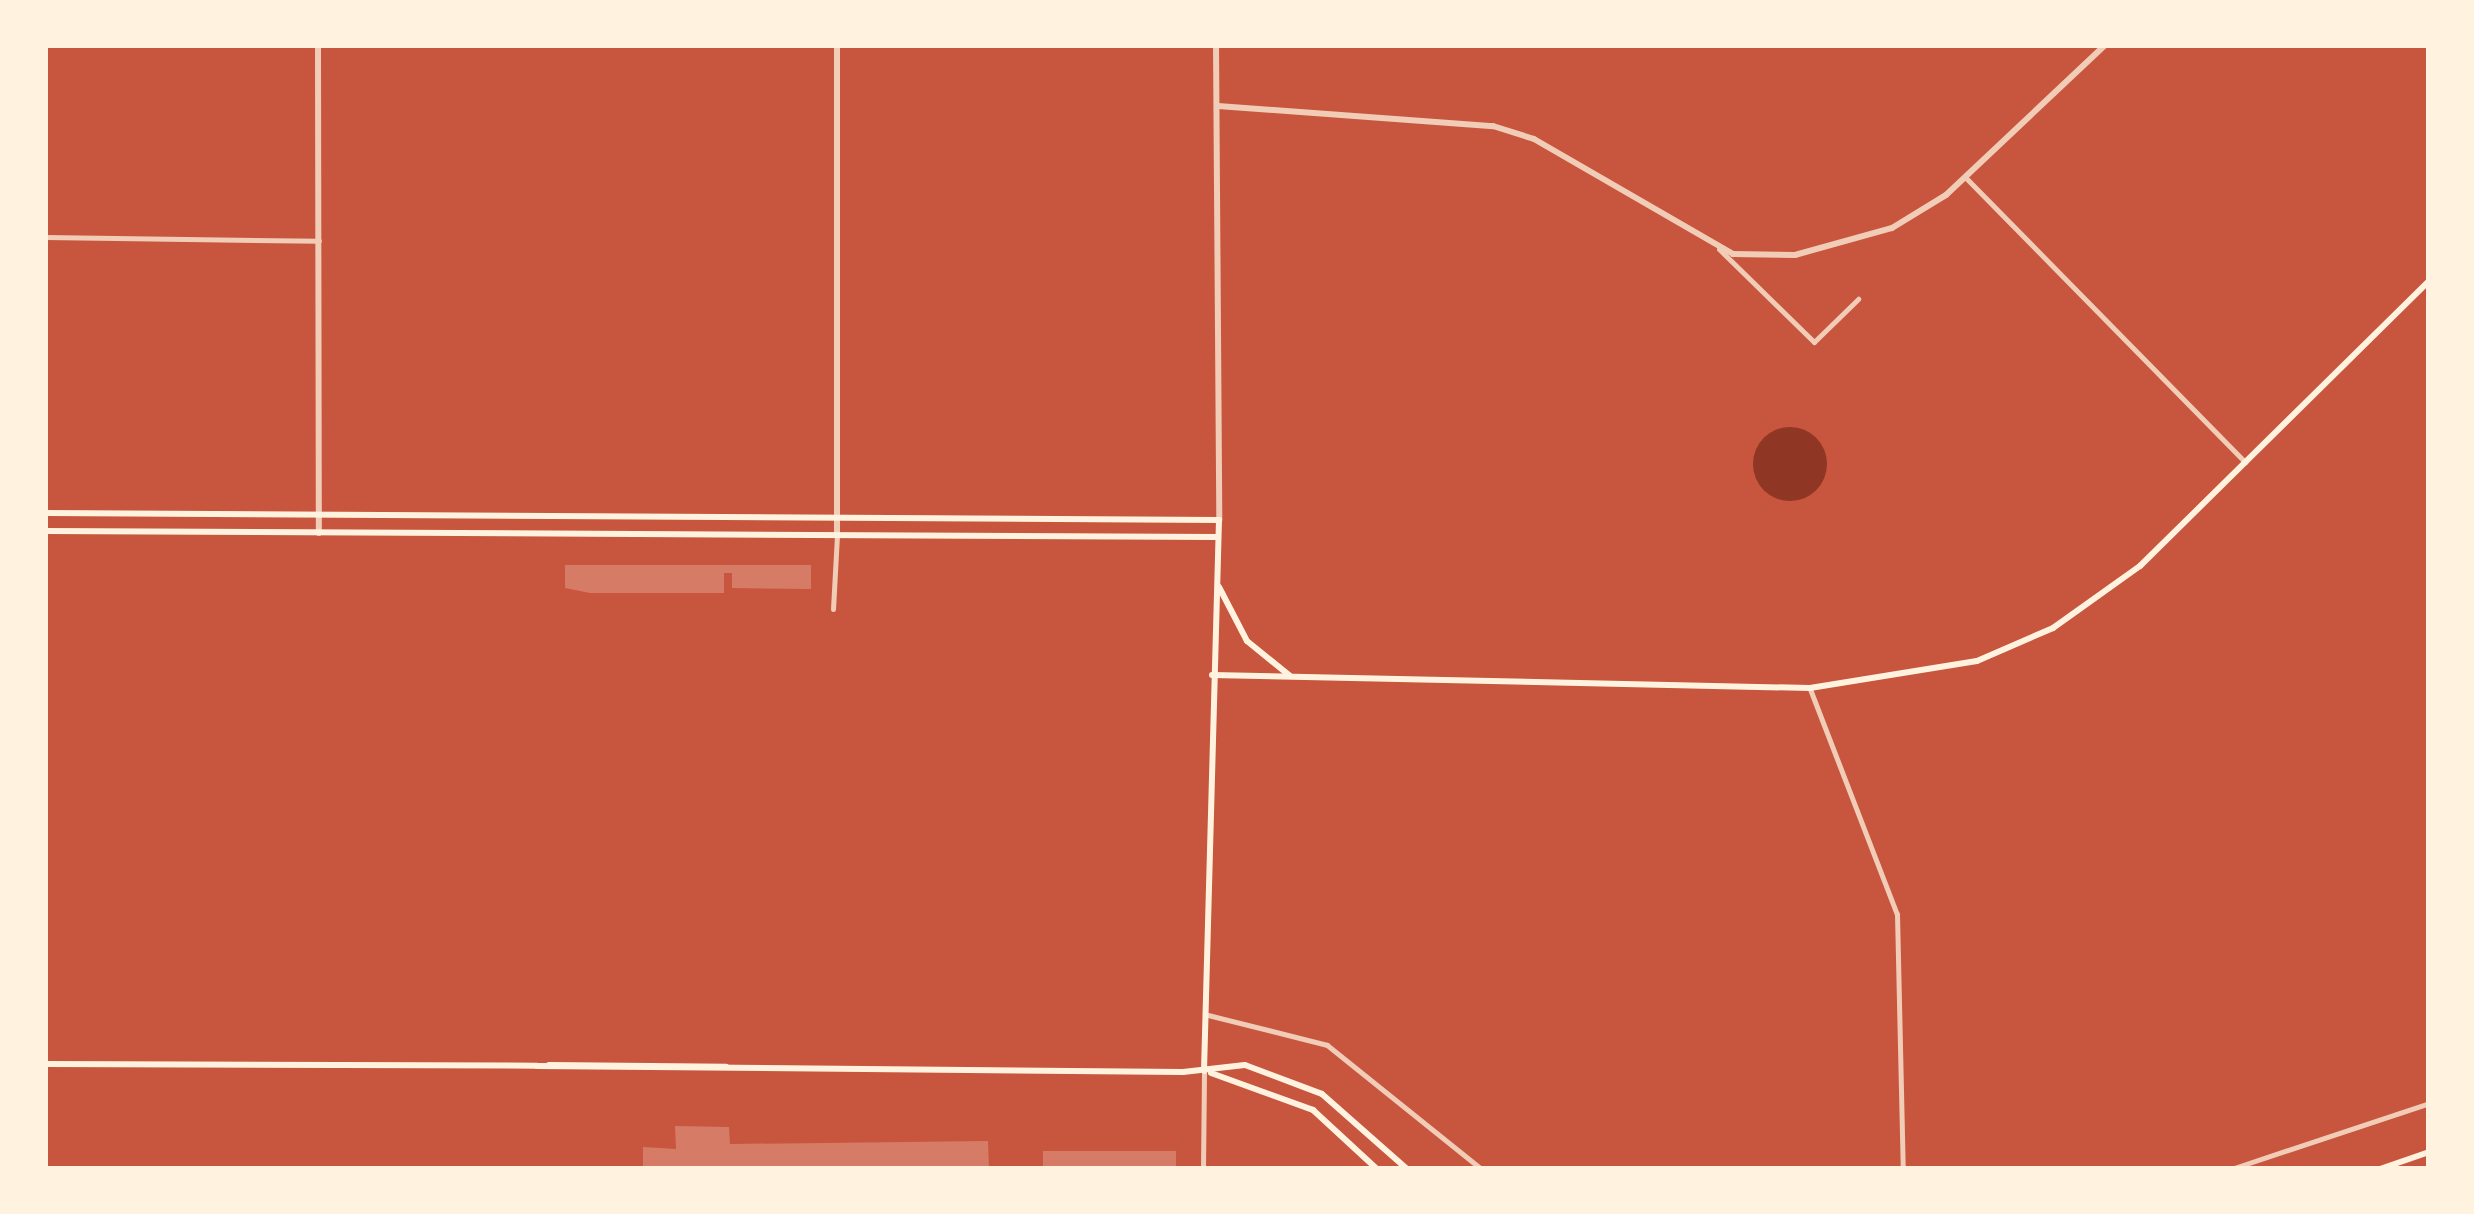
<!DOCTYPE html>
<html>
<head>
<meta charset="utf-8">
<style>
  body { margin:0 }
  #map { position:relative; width:2474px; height:1214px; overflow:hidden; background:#c8553d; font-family:"Fira Sans",sans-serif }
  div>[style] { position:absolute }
  .water>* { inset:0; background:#8f3625 }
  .round { border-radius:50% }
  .building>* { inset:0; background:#d67c66; transform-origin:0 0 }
  .minor>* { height:5px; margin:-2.5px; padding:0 2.5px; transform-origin:2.5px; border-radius:2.5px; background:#f1ccb7 }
  .tertiary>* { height:6px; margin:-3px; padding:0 3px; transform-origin:3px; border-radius:3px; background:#f1ccb7 }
  .secondary>* { height:6px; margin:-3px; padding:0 3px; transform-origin:3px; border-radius:3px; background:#fff3e0 }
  span { translate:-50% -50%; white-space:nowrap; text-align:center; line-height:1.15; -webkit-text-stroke:10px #fff3e0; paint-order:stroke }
  .frame { position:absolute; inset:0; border:48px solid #fff3e0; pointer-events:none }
</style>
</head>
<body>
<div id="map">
  <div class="water">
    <i class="round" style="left:1753px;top:427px;width:74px;height:74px"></i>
  </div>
  <div class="building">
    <i style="clip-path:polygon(565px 565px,811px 565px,811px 589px,732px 588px,732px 573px,724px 573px,724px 593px,590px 593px,565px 588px)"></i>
    <i style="clip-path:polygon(675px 1126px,729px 1127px,730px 1144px,988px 1141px,989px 1169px,643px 1169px,643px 1147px,676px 1149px)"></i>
    <i style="left:1043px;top:1151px;width:133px;height:18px"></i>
  </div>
  <div class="minor">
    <i style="left:1967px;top:179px;width:397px;rotate:45.5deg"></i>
    <i style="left:45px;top:237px;width:274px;rotate:0.8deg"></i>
    <i style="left:1719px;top:249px;width:133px;rotate:44.4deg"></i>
    <i style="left:1814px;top:342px;width:62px;rotate:-44.3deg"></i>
    <i style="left:833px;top:609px;width:74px;rotate:-86.9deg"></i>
    <i style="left:1810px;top:689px;width:241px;rotate:68.9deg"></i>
    <i style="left:1897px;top:914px;width:255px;rotate:88.7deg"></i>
    <i style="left:1208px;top:1015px;width:123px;rotate:14.1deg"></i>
    <i style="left:1327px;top:1045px;width:198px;rotate:38.8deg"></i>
    <i style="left:1203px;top:1169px;width:98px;rotate:-89.4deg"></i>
    <i style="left:2231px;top:1169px;width:209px;rotate:-18.4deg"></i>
  </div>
  <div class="tertiary">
    <i style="left:318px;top:45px;width:488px;rotate:89.9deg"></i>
    <i style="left:837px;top:45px;width:490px;rotate:90deg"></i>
    <i style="left:1216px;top:45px;width:475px;rotate:89.6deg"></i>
    <i style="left:1218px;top:106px;width:276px;rotate:4.2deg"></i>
    <i style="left:1493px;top:126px;width:43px;rotate:17.6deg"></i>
    <i style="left:1534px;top:139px;width:230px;rotate:30deg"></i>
    <i style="left:1733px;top:254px;width:62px;rotate:0.9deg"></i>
    <i style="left:1795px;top:255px;width:101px;rotate:-15.6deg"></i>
    <i style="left:1892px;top:228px;width:63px;rotate:-31.4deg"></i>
    <i style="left:1946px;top:195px;width:219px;rotate:-43.3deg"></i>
  </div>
  <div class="secondary">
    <i style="left:45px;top:513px;width:1174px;rotate:0.34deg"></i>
    <i style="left:1219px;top:520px;width:551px;rotate:91.56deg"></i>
    <i style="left:45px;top:531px;width:1173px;rotate:0.29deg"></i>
    <i style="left:1219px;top:587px;width:61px;rotate:62.6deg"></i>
    <i style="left:1247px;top:641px;width:55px;rotate:39.1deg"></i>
    <i style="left:1212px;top:675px;width:598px;rotate:1.25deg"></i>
    <i style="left:1810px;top:688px;width:169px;rotate:-9.2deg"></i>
    <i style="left:1977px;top:661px;width:83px;rotate:-23.5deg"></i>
    <i style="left:2053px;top:628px;width:107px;rotate:-35.5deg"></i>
    <i style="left:2140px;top:566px;width:406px;rotate:-44.6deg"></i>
    <i style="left:45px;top:1064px;width:492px;rotate:0.2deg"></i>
    <i style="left:549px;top:1065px;width:177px;rotate:0.6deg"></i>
    <i style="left:537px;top:1066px;width:646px;rotate:0.53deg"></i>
    <i style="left:1183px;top:1072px;width:62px;rotate:-6.4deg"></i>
    <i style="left:1245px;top:1065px;width:82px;rotate:20.6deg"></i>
    <i style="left:1322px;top:1094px;width:113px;rotate:41.4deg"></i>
    <i style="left:1211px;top:1073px;width:109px;rotate:19.9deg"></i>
    <i style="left:1313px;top:1110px;width:87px;rotate:42.7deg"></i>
    <i style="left:2380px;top:1169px;width:52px;rotate:-19.1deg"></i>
  </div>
  <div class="frame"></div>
</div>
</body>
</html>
